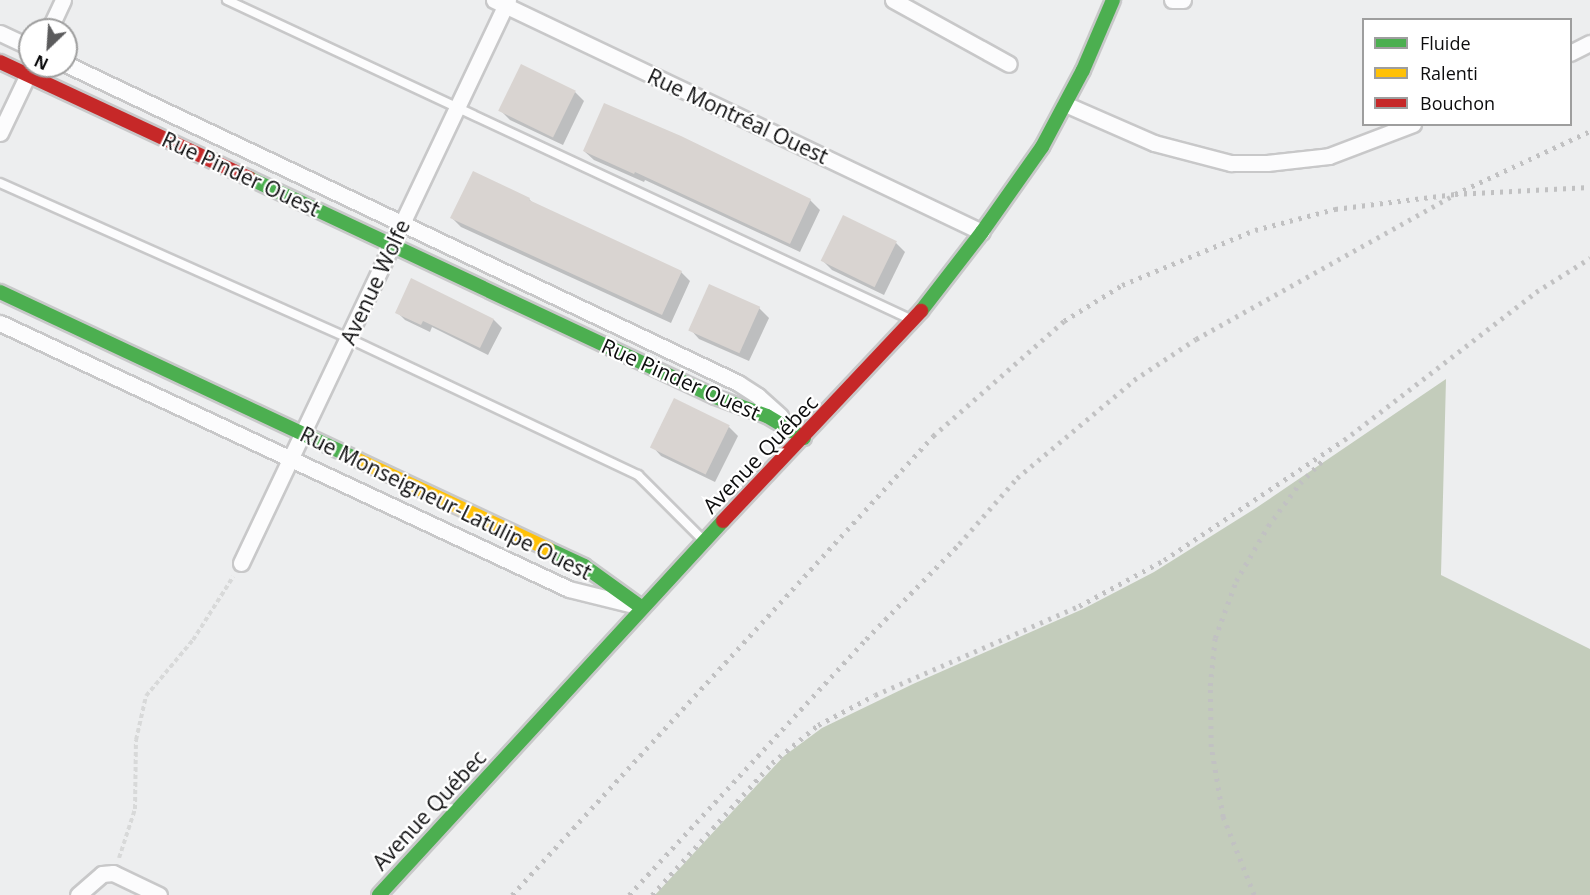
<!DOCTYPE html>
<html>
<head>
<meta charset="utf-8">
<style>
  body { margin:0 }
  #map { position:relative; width:1590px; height:895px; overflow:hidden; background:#edeeef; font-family:"Open Sans",sans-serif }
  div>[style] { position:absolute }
  .forest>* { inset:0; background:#c3ccbb }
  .shadow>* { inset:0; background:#0003 }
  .building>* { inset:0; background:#d9d4d1; transform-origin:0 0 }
  .path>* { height:4px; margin-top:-2px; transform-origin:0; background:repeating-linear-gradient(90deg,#d8d9d9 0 4.5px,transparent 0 7.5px) }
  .roads { filter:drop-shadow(2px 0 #c8c8c9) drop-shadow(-2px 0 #c8c8c9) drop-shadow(0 2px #c8c8c9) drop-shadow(0 -2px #c8c8c9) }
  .lane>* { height:8px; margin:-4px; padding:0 4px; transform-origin:4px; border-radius:4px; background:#fcfcfd }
  .street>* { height:15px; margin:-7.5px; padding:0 7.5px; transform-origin:7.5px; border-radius:7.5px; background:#fcfcfd }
  .fast>* { height:14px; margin:-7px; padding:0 7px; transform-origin:7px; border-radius:7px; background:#4caf50 }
  .slow>* { height:14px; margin:-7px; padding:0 7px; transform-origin:7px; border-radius:7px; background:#ffc107 }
  .jam>* { height:14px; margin:-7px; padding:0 7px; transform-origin:7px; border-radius:7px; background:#c62828 }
  .rail>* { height:4.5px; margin-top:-2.25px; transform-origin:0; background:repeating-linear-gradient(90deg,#c1c1c2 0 3px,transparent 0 9px) }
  span { translate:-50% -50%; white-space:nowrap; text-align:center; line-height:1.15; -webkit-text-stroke:4.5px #fff; paint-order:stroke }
  .street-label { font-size:21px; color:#0c0c0d }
  .legend { position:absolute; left:1362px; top:18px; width:210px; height:108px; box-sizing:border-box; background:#fff; border:2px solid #9e9e9e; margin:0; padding:8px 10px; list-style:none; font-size:18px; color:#0c0c0d }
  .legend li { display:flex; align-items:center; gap:12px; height:30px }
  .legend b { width:30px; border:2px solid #9e9e9e }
  .north { position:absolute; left:18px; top:18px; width:60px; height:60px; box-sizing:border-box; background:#fff; border:2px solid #9e9e9e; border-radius:50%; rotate:205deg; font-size:16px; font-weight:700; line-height:24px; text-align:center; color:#0c0c0d }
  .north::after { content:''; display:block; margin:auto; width:21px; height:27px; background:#5b5b5c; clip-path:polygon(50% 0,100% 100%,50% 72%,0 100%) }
</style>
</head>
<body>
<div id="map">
  <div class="forest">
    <i style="clip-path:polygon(1446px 379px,1441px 575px,1590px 649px,1590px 895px,655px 895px,784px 756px,822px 728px,913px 684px,1083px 609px,1154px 572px,1256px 508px)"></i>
  </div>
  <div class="shadow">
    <i style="clip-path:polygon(575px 92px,584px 101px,563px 145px,510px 120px,500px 110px)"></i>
    <i style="clip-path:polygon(584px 151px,810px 200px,820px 210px,800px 252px,645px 180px,644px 182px,594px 160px)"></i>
    <i style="clip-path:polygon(529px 199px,534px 204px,681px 272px,690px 281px,671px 323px,461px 227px,452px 218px)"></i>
    <i style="clip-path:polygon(896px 243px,905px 252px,884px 295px,832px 270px,822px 260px)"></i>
    <i style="clip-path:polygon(412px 280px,494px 320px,502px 328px,488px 355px,432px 327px,430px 332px,405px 320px,397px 312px)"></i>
    <i style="clip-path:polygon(759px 308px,769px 318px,749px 361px,699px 339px,690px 329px)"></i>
    <i style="clip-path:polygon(729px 427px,738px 436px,715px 482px,661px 456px,652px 446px)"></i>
  </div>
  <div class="building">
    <i style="left:521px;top:64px;width:61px;height:52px;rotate:26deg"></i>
    <i style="clip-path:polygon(604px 103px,681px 136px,811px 199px,790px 244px,635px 172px,634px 174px,583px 151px)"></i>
    <i style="clip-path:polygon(473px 171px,530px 198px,529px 200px,682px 271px,662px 315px,450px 218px)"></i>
    <i style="left:843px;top:215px;width:60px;height:51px;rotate:26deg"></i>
    <i style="clip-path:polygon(411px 278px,494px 319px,480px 348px,423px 321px,421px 325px,395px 313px)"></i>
    <i style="left:709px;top:284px;width:56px;height:51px;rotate:24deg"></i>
    <i style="left:674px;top:398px;width:62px;height:55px;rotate:26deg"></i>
  </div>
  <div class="path">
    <i style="left:119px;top:858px;width:52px;rotate:-71.9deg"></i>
    <i style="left:135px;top:809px;width:69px;rotate:-89.2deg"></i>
    <i style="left:136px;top:740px;width:45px;rotate:-77.2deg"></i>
    <i style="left:146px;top:696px;width:73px;rotate:-50deg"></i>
    <i style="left:193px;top:640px;width:75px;rotate:-57.6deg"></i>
  </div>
  <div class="roads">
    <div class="lane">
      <i style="left:227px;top:0;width:756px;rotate:25.04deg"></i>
      <i style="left:0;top:183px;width:381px;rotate:24deg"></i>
      <i style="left:348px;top:338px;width:321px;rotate:25.3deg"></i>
      <i style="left:638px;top:475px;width:91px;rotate:45deg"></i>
    </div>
    <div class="street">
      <i style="left:494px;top:0;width:540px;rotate:25.43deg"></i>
      <i style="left:893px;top:0;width:132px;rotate:28.9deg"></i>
      <i style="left:1172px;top:0;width:11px"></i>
      <i style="left:49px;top:30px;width:33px;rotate:-65deg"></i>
      <i style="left:0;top:33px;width:33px;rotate:25deg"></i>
      <i style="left:1570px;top:53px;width:22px;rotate:-27deg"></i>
      <i style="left:66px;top:64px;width:744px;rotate:25.39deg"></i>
      <i style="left:738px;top:383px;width:24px;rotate:33deg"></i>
      <i style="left:758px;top:396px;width:30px;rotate:42deg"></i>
      <i style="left:1065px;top:104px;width:97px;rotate:23.7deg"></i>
      <i style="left:1154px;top:143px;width:80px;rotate:14.6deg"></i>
      <i style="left:1231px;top:163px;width:36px"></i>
      <i style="left:1267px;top:163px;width:62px;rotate:-6.4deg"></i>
      <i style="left:1329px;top:156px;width:90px;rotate:-20.9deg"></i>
      <i style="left:0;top:133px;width:72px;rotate:-64.5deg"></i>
      <i style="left:0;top:323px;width:628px;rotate:25.06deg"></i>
      <i style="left:569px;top:589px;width:62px;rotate:14deg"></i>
      <i style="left:241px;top:563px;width:623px;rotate:-64.63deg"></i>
      <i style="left:78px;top:895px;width:32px;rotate:-41deg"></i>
      <i style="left:102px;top:874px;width:11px;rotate:-5deg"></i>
      <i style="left:113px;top:873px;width:51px;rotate:25.6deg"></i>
    </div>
    <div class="fast">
      <i style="left:249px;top:178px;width:515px;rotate:25.17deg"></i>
      <i style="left:715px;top:397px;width:55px;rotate:20.1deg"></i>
      <i style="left:767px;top:416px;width:43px;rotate:30.7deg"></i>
      <i style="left:0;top:292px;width:393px;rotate:25.1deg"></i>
      <i style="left:921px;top:311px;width:100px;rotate:-52.3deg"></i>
      <i style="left:982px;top:232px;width:104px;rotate:-54.8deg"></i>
      <i style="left:1042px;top:147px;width:87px;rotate:-62deg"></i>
      <i style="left:1083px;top:70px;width:76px;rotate:-66.8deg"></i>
      <i style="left:548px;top:549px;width:40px;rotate:25deg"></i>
      <i style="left:584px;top:566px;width:70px;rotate:35.7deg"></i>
      <i style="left:379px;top:895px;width:508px;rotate:-47.39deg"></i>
    </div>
    <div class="slow">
      <i style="left:356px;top:459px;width:212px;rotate:25.1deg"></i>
    </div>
    <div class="jam">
      <i style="left:0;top:62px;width:275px;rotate:25deg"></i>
      <i style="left:723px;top:521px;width:289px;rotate:-46.7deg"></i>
    </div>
  </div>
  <div class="rail">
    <i style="left:512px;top:895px;width:623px;rotate:-47.47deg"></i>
    <i style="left:933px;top:436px;width:174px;rotate:-41.3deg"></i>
    <i style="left:1064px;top:321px;width:68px;rotate:-31.8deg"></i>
    <i style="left:1122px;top:285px;width:144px;rotate:-22.5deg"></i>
    <i style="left:1255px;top:230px;width:83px;rotate:-14.7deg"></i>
    <i style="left:1335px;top:209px;width:121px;rotate:-7.1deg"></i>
    <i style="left:1455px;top:194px;width:135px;rotate:-3deg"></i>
    <i style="left:629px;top:895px;width:349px;rotate:-47.2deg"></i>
    <i style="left:866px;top:639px;width:133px;rotate:-45.6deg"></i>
    <i style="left:959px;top:544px;width:88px;rotate:-48.7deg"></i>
    <i style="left:1017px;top:478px;width:153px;rotate:-39.9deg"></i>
    <i style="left:1134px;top:380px;width:74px;rotate:-33.5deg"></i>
    <i style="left:1196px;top:339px;width:297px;rotate:-29.2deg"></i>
    <i style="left:1455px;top:194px;width:149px;rotate:-25deg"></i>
    <i style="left:652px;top:895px;width:178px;rotate:-47.7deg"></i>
    <i style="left:772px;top:763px;width:60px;rotate:-39.6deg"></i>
    <i style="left:818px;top:725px;width:64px;rotate:-27.8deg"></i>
    <i style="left:875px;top:695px;width:223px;rotate:-23.6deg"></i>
    <i style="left:1079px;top:606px;width:97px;rotate:-28.4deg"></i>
    <i style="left:1164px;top:560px;width:216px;rotate:-33.7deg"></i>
    <i style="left:1344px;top:440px;width:242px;rotate:-37.6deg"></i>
    <i style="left:1536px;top:292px;width:64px;rotate:-32.2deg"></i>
    <i style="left:1254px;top:895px;width:84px;rotate:-111.7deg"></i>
    <i style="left:1223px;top:817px;width:71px;rotate:-99.7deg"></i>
    <i style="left:1211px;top:747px;width:61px;rotate:-90.9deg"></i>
    <i style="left:1210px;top:686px;width:48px;rotate:-84.1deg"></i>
    <i style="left:1215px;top:638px;width:61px;rotate:-69.8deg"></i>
    <i style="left:1236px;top:581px;width:64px;rotate:-59.8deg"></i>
    <i style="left:1268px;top:526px;width:54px;rotate:-53.3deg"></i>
    <i style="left:1300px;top:483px;width:31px;rotate:-45deg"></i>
  </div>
  <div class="street-label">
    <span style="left:738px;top:116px;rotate:25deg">Rue Montréal Ouest</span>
    <span style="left:241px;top:174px;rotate:25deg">Rue Pinder Ouest</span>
    <span style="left:375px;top:282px;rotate:-65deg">Avenue Wolfe</span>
    <span style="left:681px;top:379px;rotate:24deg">Rue Pinder Ouest</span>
    <span style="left:760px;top:454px;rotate:-46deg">Avenue Québec</span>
    <span style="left:446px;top:503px;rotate:26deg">Rue Monseigneur-Latulipe Ouest</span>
    <span style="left:429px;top:810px;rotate:-47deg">Avenue Québec</span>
  </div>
  <ul class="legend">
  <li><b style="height:8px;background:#4caf50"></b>Fluide</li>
  <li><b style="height:8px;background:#ffc107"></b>Ralenti</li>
  <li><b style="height:8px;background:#c62828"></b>Bouchon</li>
  </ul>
  <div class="north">N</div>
</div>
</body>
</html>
